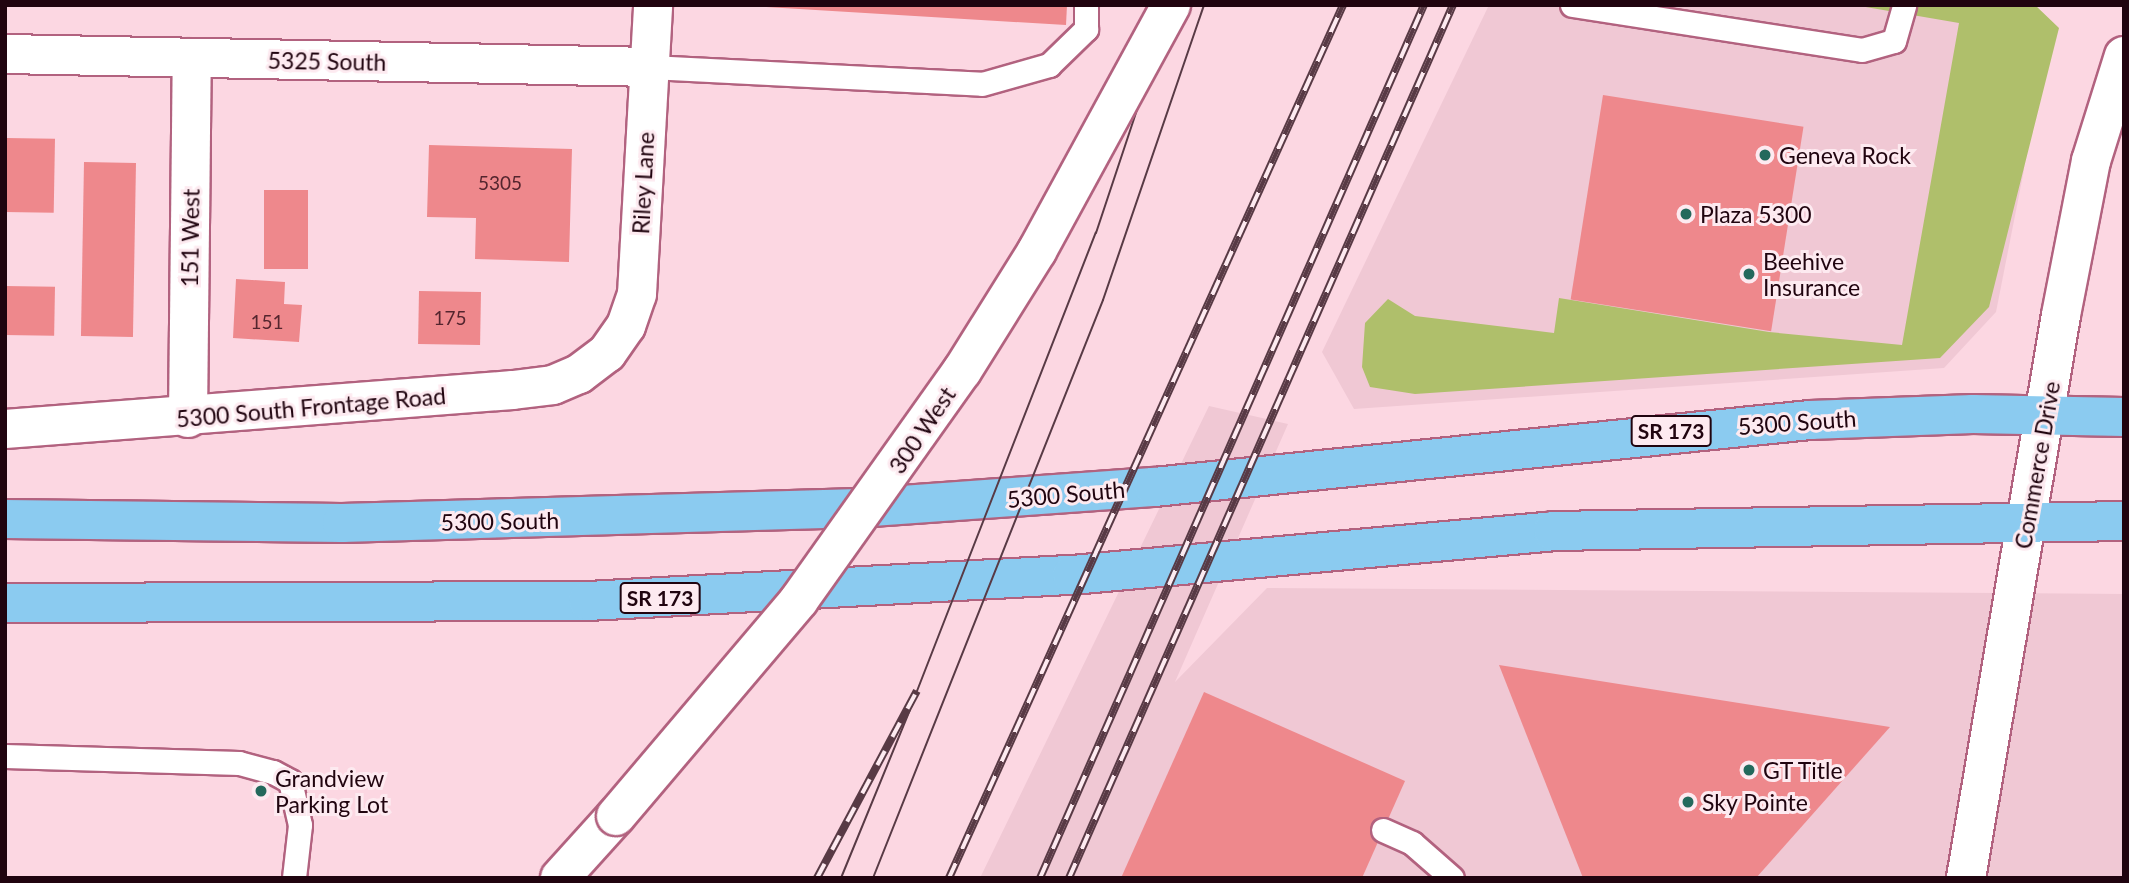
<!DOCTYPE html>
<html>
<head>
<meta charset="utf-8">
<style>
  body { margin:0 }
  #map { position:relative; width:2129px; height:883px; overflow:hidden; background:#fcd7e2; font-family:Lato,sans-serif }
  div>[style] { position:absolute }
  .built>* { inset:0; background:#f0c8d4 }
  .green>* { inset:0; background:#afbf6b }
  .building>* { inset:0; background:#ee888c; transform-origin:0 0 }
  .roads { filter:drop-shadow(2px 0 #b2627f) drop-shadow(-2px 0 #b2627f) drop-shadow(0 2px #b2627f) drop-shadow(0 -2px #b2627f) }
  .lane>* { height:23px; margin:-11.5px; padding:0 11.5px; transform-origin:11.5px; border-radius:11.5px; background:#fff }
  .street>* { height:38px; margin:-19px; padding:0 19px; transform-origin:19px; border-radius:19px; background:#fff }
  .secondary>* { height:38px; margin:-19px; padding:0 19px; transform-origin:19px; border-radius:19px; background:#fff }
  .primary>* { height:38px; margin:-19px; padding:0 19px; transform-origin:19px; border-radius:19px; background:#8bcbf0 }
  .tram>* { height:2px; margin:-1px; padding:0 1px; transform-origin:1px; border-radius:1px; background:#583a45 }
  .rail>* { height:8px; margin-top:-4px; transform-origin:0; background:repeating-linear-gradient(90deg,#fdeaf0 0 16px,#583a45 0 32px); box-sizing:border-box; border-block:2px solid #583a45 }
  .bridges { filter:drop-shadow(2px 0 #b2627f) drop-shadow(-2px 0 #b2627f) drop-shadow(0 2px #b2627f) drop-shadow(0 -2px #b2627f) }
  .secondary-bridge>* { height:38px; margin:-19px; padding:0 19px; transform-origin:19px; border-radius:19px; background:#fff }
  .dots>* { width:19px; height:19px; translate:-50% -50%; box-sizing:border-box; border:4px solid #fdeaf0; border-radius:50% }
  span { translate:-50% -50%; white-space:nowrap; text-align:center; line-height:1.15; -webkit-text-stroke:6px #fdeaf0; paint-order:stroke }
  .number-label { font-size:19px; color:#54252e }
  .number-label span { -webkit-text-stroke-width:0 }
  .shield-label span { padding:2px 5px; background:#fdeaf0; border:2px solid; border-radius:5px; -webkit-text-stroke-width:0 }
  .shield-label { font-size:21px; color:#20040f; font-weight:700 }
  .street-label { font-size:23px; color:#20040f }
  .poi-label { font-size:23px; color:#20040f }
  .left { translate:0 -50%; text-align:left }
  .frame { position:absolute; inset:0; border:7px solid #20040f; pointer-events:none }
</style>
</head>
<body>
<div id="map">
  <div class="built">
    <i style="clip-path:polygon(1489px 5px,2035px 5px,2024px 170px,1996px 312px,1944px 368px,1354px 409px,1322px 352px)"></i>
    <i style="clip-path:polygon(1209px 406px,1288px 424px,1175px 682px,1267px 588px,2124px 594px,2124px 878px,980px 878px)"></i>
  </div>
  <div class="green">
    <i style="clip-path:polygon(1854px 5px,2035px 5px,2059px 28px,1989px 307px,1940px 358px,1415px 394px,1370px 387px,1362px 367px,1365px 323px,1388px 299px,1415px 316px,1554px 333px,1559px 298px,1769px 332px,1902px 345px,1959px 23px)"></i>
  </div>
  <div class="building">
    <i style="clip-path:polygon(732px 5px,1067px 5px,1066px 25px)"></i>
    <i style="left:1603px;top:95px;width:203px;height:207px;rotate:9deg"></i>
    <i style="left:6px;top:138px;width:49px;height:74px;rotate:1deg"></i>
    <i style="clip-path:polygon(429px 145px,572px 149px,569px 262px,475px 259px,476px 218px,427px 217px)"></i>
    <i style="left:84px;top:162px;width:52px;height:174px;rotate:1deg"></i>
    <i style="left:264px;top:190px;width:44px;height:79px"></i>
    <i style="clip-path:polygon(236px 279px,285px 282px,284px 304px,302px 305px,299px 342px,233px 338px)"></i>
    <i style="left:5px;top:286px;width:50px;height:49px;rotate:1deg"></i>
    <i style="left:419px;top:291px;width:62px;height:53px;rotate:1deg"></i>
    <i style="clip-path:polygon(1499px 665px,1890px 727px,1756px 878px,1583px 878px)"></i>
    <i style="clip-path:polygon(1204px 692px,1405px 781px,1362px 878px,1121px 878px)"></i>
  </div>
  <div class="roads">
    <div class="lane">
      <i style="left:1572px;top:5px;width:293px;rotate:8.8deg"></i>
      <i style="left:1862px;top:50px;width:33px;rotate:-16deg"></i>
      <i style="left:1894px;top:41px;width:37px;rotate:-74deg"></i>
      <i style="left:650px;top:67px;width:332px;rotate:2.9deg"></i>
      <i style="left:982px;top:84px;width:70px;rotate:-15.8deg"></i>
      <i style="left:1049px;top:65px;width:52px;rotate:-44.2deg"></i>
      <i style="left:1086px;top:29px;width:24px;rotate:-90deg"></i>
      <i style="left:5px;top:756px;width:234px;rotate:1.7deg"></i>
      <i style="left:239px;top:763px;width:35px;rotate:15deg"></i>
      <i style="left:273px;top:772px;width:19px;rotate:28deg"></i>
      <i style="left:290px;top:781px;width:45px;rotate:77.2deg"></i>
      <i style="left:300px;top:825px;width:53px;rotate:96.5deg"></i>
      <i style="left:1383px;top:830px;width:32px;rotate:24deg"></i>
      <i style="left:1412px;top:843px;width:53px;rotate:41.2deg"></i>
    </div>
    <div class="street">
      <i style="left:5px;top:54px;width:645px;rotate:1.15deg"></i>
      <i style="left:188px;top:418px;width:360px;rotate:-89.4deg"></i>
      <i style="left:5px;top:429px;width:509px;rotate:-4.39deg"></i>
      <i style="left:513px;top:390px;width:40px;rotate:-7.1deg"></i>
      <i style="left:553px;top:385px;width:28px;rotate:-23deg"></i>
      <i style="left:579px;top:374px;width:35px;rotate:-37deg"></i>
      <i style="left:607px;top:353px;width:33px;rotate:-55deg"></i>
      <i style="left:626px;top:326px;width:34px;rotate:-71deg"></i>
      <i style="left:637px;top:294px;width:289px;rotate:-86.8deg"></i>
    </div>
    <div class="secondary">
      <i style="left:560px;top:878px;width:84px;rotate:-47.9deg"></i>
      <i style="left:1966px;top:878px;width:571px;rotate:-80.42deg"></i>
      <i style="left:2061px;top:315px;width:157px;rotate:-79deg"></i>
      <i style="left:2091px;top:161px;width:110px;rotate:-72.6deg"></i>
    </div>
    <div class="primary">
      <i style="left:5px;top:519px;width:337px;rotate:0.7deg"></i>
      <i style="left:342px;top:523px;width:517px;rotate:-1.66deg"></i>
      <i style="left:859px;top:508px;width:296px;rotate:-4.1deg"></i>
      <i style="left:1154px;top:487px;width:659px;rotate:-5.83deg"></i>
      <i style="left:1810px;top:420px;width:163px;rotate:-2.1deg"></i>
      <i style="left:1973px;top:414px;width:151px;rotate:1.1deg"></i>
      <i style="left:5px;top:603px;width:583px;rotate:-0.2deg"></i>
      <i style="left:588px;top:601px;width:485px;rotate:-3.1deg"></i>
      <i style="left:1072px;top:575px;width:483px;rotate:-5.2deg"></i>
      <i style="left:1553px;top:531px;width:571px;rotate:-1deg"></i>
    </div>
  </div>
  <div class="tram">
    <i style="left:917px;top:691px;width:492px;rotate:-68.7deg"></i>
    <i style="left:1096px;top:233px;width:240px;rotate:-71.6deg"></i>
    <i style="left:841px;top:878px;width:182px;rotate:-67.7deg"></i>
    <i style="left:873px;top:878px;width:622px;rotate:-68.3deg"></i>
    <i style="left:1103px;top:300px;width:312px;rotate:-71.1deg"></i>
  </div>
  <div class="rail">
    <i style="left:817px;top:878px;width:212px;rotate:-61.9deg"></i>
    <i style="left:949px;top:878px;width:958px;rotate:-65.71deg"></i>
    <i style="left:1040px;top:878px;width:954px;rotate:-66.26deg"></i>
    <i style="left:1069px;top:878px;width:954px;rotate:-66.26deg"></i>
  </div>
  <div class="bridges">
    <div class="secondary-bridge">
      <i style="left:616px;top:816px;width:283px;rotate:-49.7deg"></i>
      <i style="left:799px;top:600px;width:281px;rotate:-54.6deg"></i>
      <i style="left:962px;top:371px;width:142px;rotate:-58deg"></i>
      <i style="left:1037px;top:251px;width:280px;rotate:-61.4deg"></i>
    </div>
  </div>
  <div class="dots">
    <i style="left:1765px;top:155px;background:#24695c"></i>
    <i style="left:1686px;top:214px;background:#24695c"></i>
    <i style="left:1749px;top:274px;background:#24695c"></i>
    <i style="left:1749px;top:770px;background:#24695c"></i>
    <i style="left:261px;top:791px;background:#24695c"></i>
    <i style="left:1688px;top:802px;background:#24695c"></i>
  </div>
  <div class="number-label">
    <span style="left:500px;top:183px">5305</span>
    <span style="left:450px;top:318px">175</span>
    <span style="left:267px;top:322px">151</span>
  </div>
  <div class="shield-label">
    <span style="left:1671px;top:431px">SR 173</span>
    <span style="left:660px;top:598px">SR 173</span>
  </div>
  <div class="street-label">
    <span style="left:327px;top:61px;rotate:1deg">5325 South</span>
    <span style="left:643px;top:183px;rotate:-87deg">Riley Lane</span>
    <span style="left:190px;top:238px;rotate:-89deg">151 West</span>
    <span style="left:311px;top:407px;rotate:-5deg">5300 South Frontage Road</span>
    <span style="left:1797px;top:422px;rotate:-4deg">5300 South</span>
    <span style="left:922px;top:430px;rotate:-56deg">300 West</span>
    <span style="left:2037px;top:465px;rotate:-80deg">Commerce Drive</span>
    <span style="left:1066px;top:494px;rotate:-5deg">5300 South</span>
    <span style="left:500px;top:521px;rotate:-1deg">5300 South</span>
  </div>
  <div class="poi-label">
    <span class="left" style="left:1779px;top:155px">Geneva Rock</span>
    <span class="left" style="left:1700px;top:214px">Plaza 5300</span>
    <span class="left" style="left:1763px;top:274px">Beehive<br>Insurance</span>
    <span class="left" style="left:1763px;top:770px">GT Title</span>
    <span class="left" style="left:275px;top:791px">Grandview<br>Parking Lot</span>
    <span class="left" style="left:1702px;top:802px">Sky Pointe</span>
  </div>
  <div class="frame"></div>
</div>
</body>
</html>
